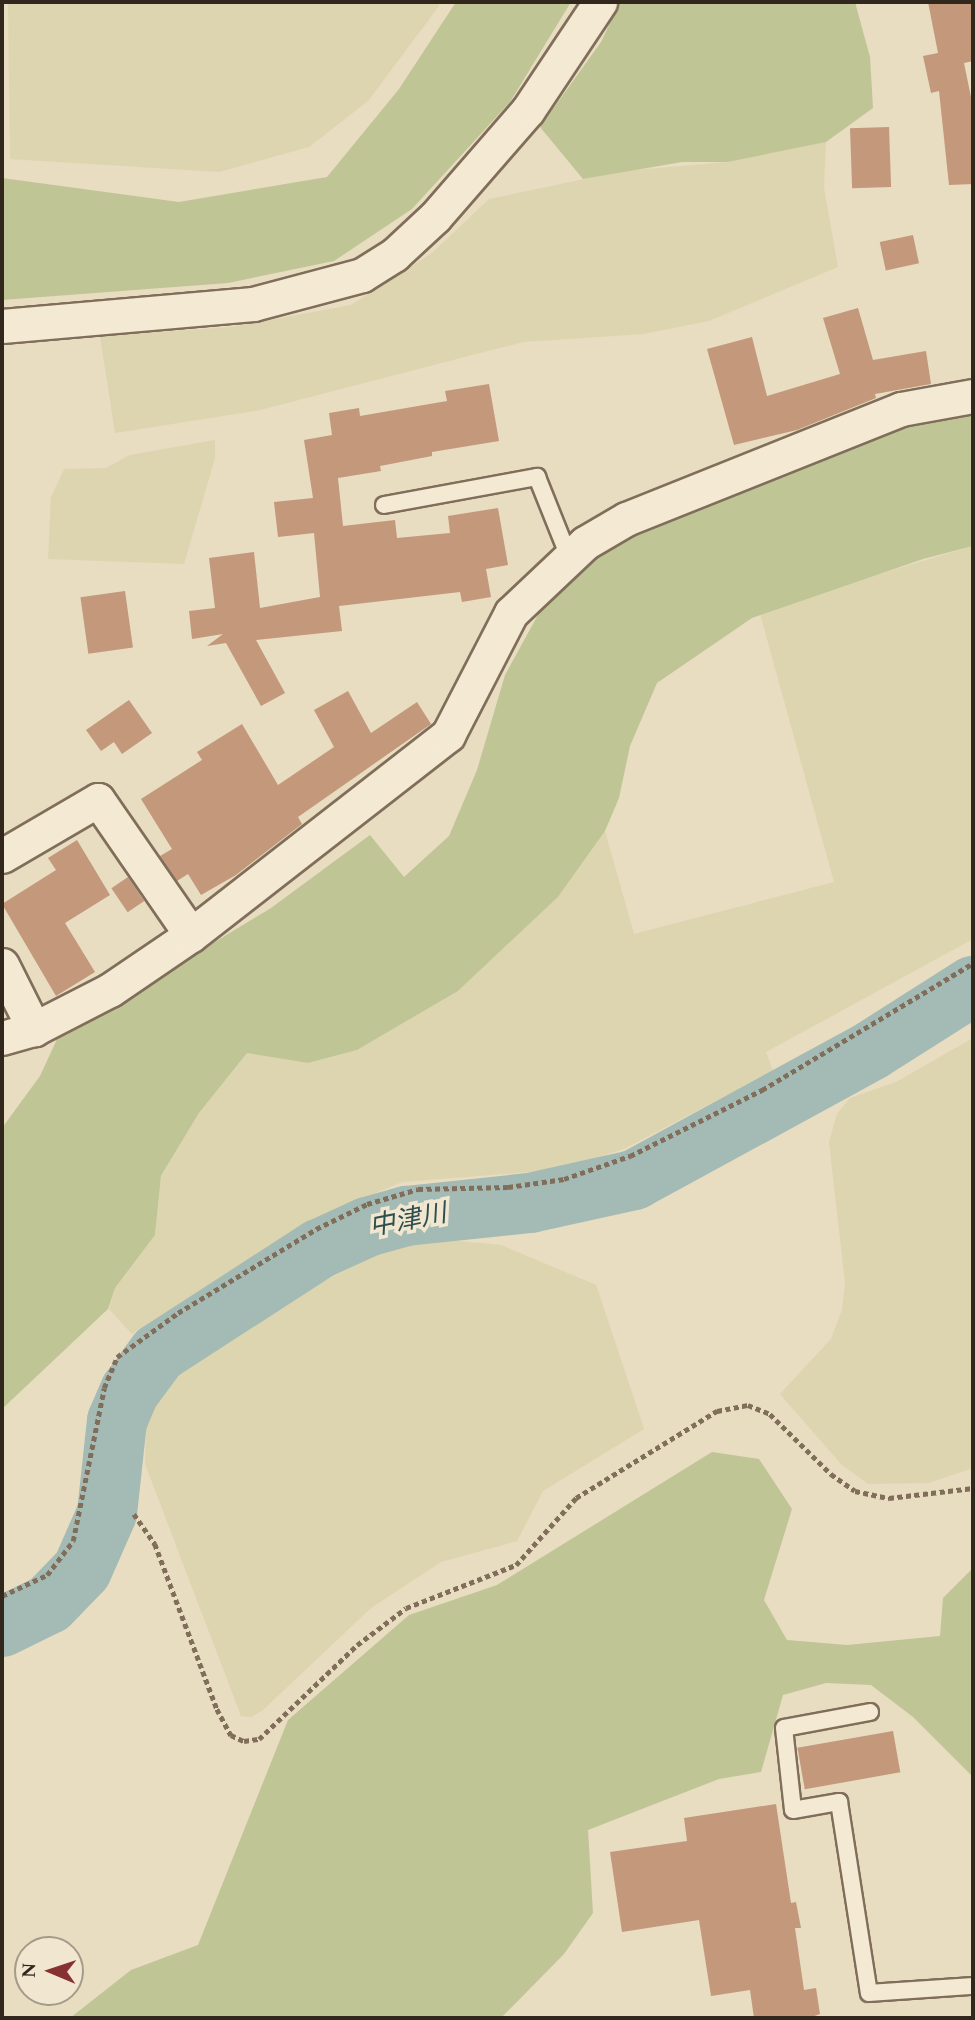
<!DOCTYPE html>
<html>
<head>
<meta charset="utf-8">
<style>
  body { margin:0 }
  #map { position:relative; width:975px; height:2020px; overflow:hidden; background:#e8dcc1; font-family:Spectral,"Noto Sans JP",serif }
  div>[style] { position:absolute }
  .farmland>* { inset:0; background:#ddd5af }
  .green>* { inset:0; background:#c0c596 }
  .river>* { height:60px; margin:-30px; padding:0 30px; transform-origin:30px; border-radius:30px; background:#a3bbb4 }
  .building>* { inset:0; background:#c3987b; transform-origin:0 0 }
  .path>* { height:4.5px; margin-top:-2.25px; transform-origin:0; background:repeating-linear-gradient(90deg,#806e5b 0 5px,transparent 0 8.5px) }
  .roads { filter:drop-shadow(2px 0 #806e5b) drop-shadow(-2px 0 #806e5b) drop-shadow(0 2px #806e5b) drop-shadow(0 -2px #806e5b) }
  .service>* { height:16px; margin:-8px; padding:0 8px; transform-origin:8px; border-radius:8px; background:#f4ead3 }
  .minor>* { height:33px; margin:-16.5px; padding:0 16.5px; transform-origin:16.5px; border-radius:16.5px; background:#f4ead3 }
  span { translate:-50% -50%; white-space:nowrap; text-align:center; line-height:1.15; -webkit-text-stroke:7px #f1e7d0; paint-order:stroke }
  .water-label { font-size:26px; color:#2e4f4d; font-style:italic }
  .frame { position:absolute; inset:0; border:4px solid #31271d; pointer-events:none }
  .north { position:absolute; left:14px; top:1936px; width:70px; height:70px; box-sizing:border-box; background:#f1e7d0; border:2px solid #a49a88; border-radius:50%; rotate:272deg; font-size:19px; font-weight:700; line-height:28px; text-align:center; color:#31271d }
  .north::after { content:''; display:block; margin:auto; width:24px; height:32px; background:#883133; clip-path:polygon(50% 0,100% 100%,50% 72%,0 100%) }
</style>
</head>
<body>
<div id="map">
  <div class="farmland">
    <i style="clip-path:polygon(8px 2px,439px 2px,439px 6px,368px 101px,309px 147px,219px 172px,10px 159px)"></i>
    <i style="clip-path:polygon(826px 142px,824px 188px,838px 267px,709px 321px,643px 334px,523px 342px,260px 410px,115px 433px,100px 336px,231px 327px,351px 305px,432px 253px,489px 199px,623px 171px,728px 162px)"></i>
    <i style="clip-path:polygon(215px 440px,215px 458px,184px 564px,48px 559px,51px 497px,64px 469px,106px 468px,130px 455px)"></i>
    <i style="clip-path:polygon(973px 546px,973px 939px,766px 1052px,773px 1071px,624px 1149px,556px 1170px,402px 1182px,308px 1221px,132px 1334px,109px 1309px,115px 1288px,155px 1235px,161px 1177px,199px 1113px,247px 1053px,308px 1063px,357px 1050px,458px 991px,558px 897px,605px 831px,634px 934px,834px 882px,759px 610px)"></i>
    <i style="clip-path:polygon(973px 1038px,973px 1468px,928px 1483px,868px 1484px,841px 1464px,780px 1394px,831px 1339px,842px 1310px,845px 1283px,829px 1142px,837px 1114px,850px 1098px,896px 1082px)"></i>
    <i style="clip-path:polygon(439px 1239px,501px 1245px,596px 1285px,644px 1429px,543px 1491px,517px 1541px,441px 1562px,371px 1608px,263px 1710px,251px 1717px,241px 1716px,145px 1464px,146px 1425px,157px 1388px,305px 1291px,394px 1245px)"></i>
  </div>
  <div class="green">
    <i style="clip-path:polygon(456px 2px,571px 2px,510px 102px,412px 209px,334px 261px,228px 283px,2px 300px,2px 178px,179px 202px,327px 177px,399px 89px)"></i>
    <i style="clip-path:polygon(620px 2px,855px 2px,870px 57px,873px 108px,826px 142px,728px 162px,682px 162px,583px 179px,540px 127px,601px 42px)"></i>
    <i style="clip-path:polygon(973px 412px,973px 546px,923px 559px,752px 618px,657px 683px,630px 746px,619px 798px,605px 831px,558px 897px,458px 991px,357px 1050px,308px 1063px,247px 1053px,199px 1113px,161px 1176px,155px 1235px,115px 1288px,108px 1309px,2px 1409px,2px 1128px,40px 1076px,58px 1037px,271px 908px,370px 835px,404px 877px,449px 836px,477px 770px,505px 675px,545px 602px,613px 545px,675px 515px,922px 418px)"></i>
    <i style="clip-path:polygon(712px 1452px,759px 1459px,792px 1509px,764px 1600px,787px 1640px,847px 1645px,940px 1636px,943px 1598px,973px 1568px,973px 1777px,913px 1717px,871px 1685px,826px 1683px,783px 1695px,761px 1772px,719px 1779px,588px 1830px,593px 1913px,564px 1954px,501px 2018px,70px 2018px,131px 1970px,198px 1945px,288px 1720px,409px 1615px,497px 1585px)"></i>
  </div>
  <div class="river">
    <i style="left:2px;top:1627px;width:52px;rotate:-26.1deg"></i>
    <i style="left:49px;top:1604px;width:47px;rotate:-45.9deg"></i>
    <i style="left:82px;top:1570px;width:62px;rotate:-66.3deg"></i>
    <i style="left:107px;top:1513px;width:93px;rotate:-83.8deg"></i>
    <i style="left:117px;top:1421px;width:33px;rotate:-67deg"></i>
    <i style="left:130px;top:1391px;width:47px;rotate:-53.6deg"></i>
    <i style="left:158px;top:1353px;width:192px;rotate:-32.9deg"></i>
    <i style="left:319px;top:1249px;width:53px;rotate:-24.6deg"></i>
    <i style="left:367px;top:1227px;width:41px;rotate:-15.8deg"></i>
    <i style="left:406px;top:1216px;width:125px;rotate:-6deg"></i>
    <i style="left:530px;top:1203px;width:107px;rotate:-12.5deg"></i>
    <i style="left:634px;top:1180px;width:271px;rotate:-28.6deg"></i>
    <i style="left:872px;top:1050px;width:120px;rotate:-32.4deg"></i>
  </div>
  <div class="building">
    <i style="clip-path:polygon(928px 2px,973px 2px,973px 61px,964px 63px,973px 107px,973px 184px,949px 185px,939px 91px,931px 93px,923px 56px,938px 53px)"></i>
    <i style="left:889px;top:127px;width:60px;height:39px;rotate:88deg"></i>
    <i style="left:913px;top:235px;width:29px;height:34px;rotate:78deg"></i>
    <i style="clip-path:polygon(858px 308px,873px 360px,926px 351px,931px 384px,875px 394px,876px 398px,797px 430px,734px 445px,707px 349px,752px 337px,767px 396px,840px 374px,823px 318px)"></i>
    <i style="clip-path:polygon(489px 384px,499px 441px,432px 452px,432px 456px,380px 466px,381px 471px,338px 478px,343px 526px,395px 520px,397px 538px,450px 533px,448px 516px,498px 508px,508px 565px,486px 569px,491px 597px,462px 602px,460px 592px,339px 606px,342px 631px,256px 640px,285px 693px,261px 706px,226px 643px,207px 646px,223px 634px,192px 639px,189px 611px,215px 608px,209px 558px,254px 552px,260px 608px,320px 597px,314px 533px,278px 537px,274px 502px,313px 498px,304px 440px,332px 435px,329px 413px,359px 408px,360px 416px,447px 401px,445px 391px)"></i>
    <i style="left:125px;top:591px;width:57px;height:45px;rotate:82deg"></i>
    <i style="clip-path:polygon(348px 691px,371px 733px,417px 702px,431px 724px,298px 817px,302px 824px,236px 875px,201px 895px,188px 874px,177px 881px,160px 856px,172px 849px,141px 799px,202px 760px,197px 752px,242px 724px,278px 785px,334px 747px,314px 710px)"></i>
    <i style="clip-path:polygon(129px 700px,152px 733px,122px 754px,114px 742px,101px 751px,86px 730px)"></i>
    <i style="clip-path:polygon(77px 840px,110px 895px,65px 923px,95px 972px,56px 996px,2px 904px,56px 870px,48px 858px)"></i>
    <i style="left:128px;top:877px;width:29px;height:20px;rotate:56deg"></i>
    <i style="left:893px;top:1731px;width:42px;height:97px;rotate:80deg"></i>
    <i style="clip-path:polygon(776px 1804px,791px 1903px,796px 1902px,801px 1928px,795px 1928px,804px 1990px,816px 1988px,820px 2014px,809px 2018px,754px 2018px,750px 1990px,711px 1996px,699px 1920px,622px 1932px,610px 1852px,687px 1841px,684px 1818px)"></i>
  </div>
  <div class="path">
    <i style="left:134px;top:1514px;width:37px;rotate:55deg"></i>
    <i style="left:155px;top:1544px;width:176px;rotate:69.4deg"></i>
    <i style="left:217px;top:1709px;width:30px;rotate:62deg"></i>
    <i style="left:231px;top:1735px;width:14px;rotate:25deg"></i>
    <i style="left:244px;top:1741px;width:15px;rotate:-8deg"></i>
    <i style="left:259px;top:1739px;width:136px;rotate:-43.8deg"></i>
    <i style="left:357px;top:1645px;width:61px;rotate:-37.1deg"></i>
    <i style="left:406px;top:1608px;width:118px;rotate:-21.4deg"></i>
    <i style="left:516px;top:1565px;width:90px;rotate:-48.2deg"></i>
    <i style="left:576px;top:1498px;width:166px;rotate:-31.7deg"></i>
    <i style="left:717px;top:1411px;width:32px;rotate:-11deg"></i>
    <i style="left:748px;top:1405px;width:24px;rotate:22deg"></i>
    <i style="left:770px;top:1414px;width:86px;rotate:44.5deg"></i>
    <i style="left:831px;top:1474px;width:29px;rotate:35deg"></i>
    <i style="left:855px;top:1491px;width:35px;rotate:12deg"></i>
    <i style="left:889px;top:1498px;width:85px;rotate:-6.8deg"></i>
    <i style="left:2px;top:1596px;width:50px;rotate:-25deg"></i>
    <i style="left:47px;top:1575px;width:43px;rotate:-52.6deg"></i>
    <i style="left:73px;top:1541px;width:156px;rotate:-78.5deg"></i>
    <i style="left:104px;top:1388px;width:34px;rotate:-67deg"></i>
    <i style="left:117px;top:1357px;width:75px;rotate:-35.8deg"></i>
    <i style="left:178px;top:1313px;width:162px;rotate:-31.3deg"></i>
    <i style="left:316px;top:1229px;width:57px;rotate:-26.1deg"></i>
    <i style="left:367px;top:1204px;width:53px;rotate:-16.4deg"></i>
    <i style="left:418px;top:1189px;width:90px;rotate:-1.3deg"></i>
    <i style="left:508px;top:1187px;width:57px;rotate:-8.1deg"></i>
    <i style="left:564px;top:1179px;width:70px;rotate:-19.2deg"></i>
    <i style="left:630px;top:1156px;width:148px;rotate:-26.6deg"></i>
    <i style="left:762px;top:1090px;width:246px;rotate:-31deg"></i>
  </div>
  <div class="roads">
    <div class="service">
      <i style="left:384px;top:505px;width:156px;rotate:-10.4deg"></i>
      <i style="left:537px;top:477px;width:86px;rotate:68.2deg"></i>
      <i style="left:870px;top:1712px;width:87px;rotate:169.5deg"></i>
      <i style="left:784px;top:1728px;width:82px;rotate:83.7deg"></i>
      <i style="left:793px;top:1810px;width:47px;rotate:-9.9deg"></i>
      <i style="left:839px;top:1802px;width:193px;rotate:81.1deg"></i>
      <i style="left:869px;top:1993px;width:104px;rotate:-3.9deg"></i>
    </div>
    <div class="minor">
      <i style="left:2px;top:326px;width:252px;rotate:-5deg"></i>
      <i style="left:253px;top:304px;width:113px;rotate:-14.9deg"></i>
      <i style="left:362px;top:275px;width:38px;rotate:-32deg"></i>
      <i style="left:394px;top:255px;width:56px;rotate:-42.8deg"></i>
      <i style="left:435px;top:217px;width:142px;rotate:-49deg"></i>
      <i style="left:528px;top:110px;width:130px;rotate:-56.3deg"></i>
      <i style="left:2px;top:856px;width:111px;rotate:-30.3deg"></i>
      <i style="left:98px;top:800px;width:164px;rotate:55.4deg"></i>
      <i style="left:2px;top:965px;width:72px;rotate:63.4deg"></i>
      <i style="left:2px;top:1038px;width:33px;rotate:-16deg"></i>
      <i style="left:34px;top:1029px;width:85px;rotate:-27.2deg"></i>
      <i style="left:110px;top:990px;width:98px;rotate:-34.2deg"></i>
      <i style="left:191px;top:935px;width:326px;rotate:-37.9deg"></i>
      <i style="left:448px;top:735px;width:137px;rotate:-62.7deg"></i>
      <i style="left:511px;top:613px;width:102px;rotate:-43.4deg"></i>
      <i style="left:585px;top:543px;width:48px;rotate:-30.3deg"></i>
      <i style="left:626px;top:519px;width:296px;rotate:-21.8deg"></i>
      <i style="left:901px;top:409px;width:73px;rotate:-10.2deg"></i>
    </div>
  </div>
  <div class="water-label">
    <span style="left:408px;top:1221px;rotate:-11deg">中津川</span>
  </div>
  <div class="frame"></div>
  <div class="north">N</div>
</div>
</body>
</html>
